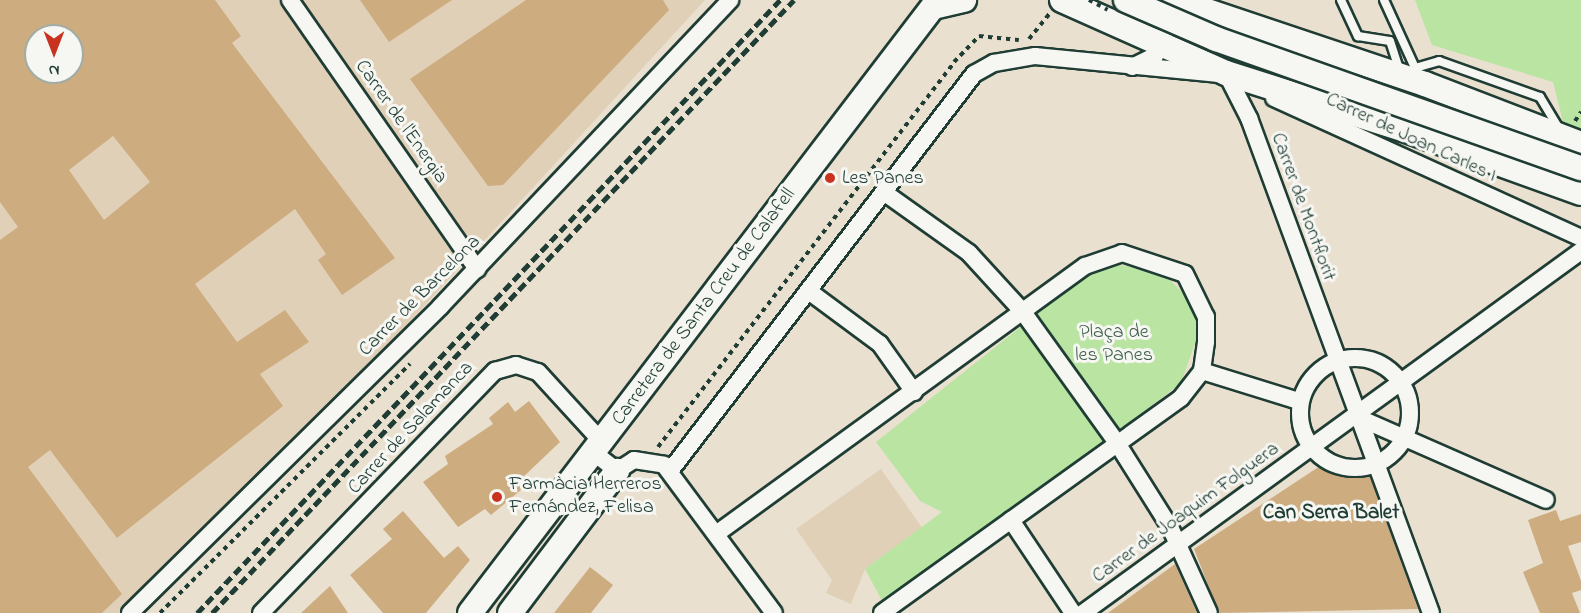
<!DOCTYPE html>
<html>
<head>
<meta charset="utf-8">
<style>
  body { margin:0 }
  #map { position:relative; width:1581px; height:613px; overflow:hidden; background:#eae0d0; font-family:"Indie Flower",sans-serif }
  div>[style] { position:absolute }
  .built>* { inset:0; background:#e1d0b8 }
  .green>* { inset:0; background:#b9e4a2 }
  .building>* { inset:0; background:#cdac80 }
  .path>* { height:4px; margin-top:-2px; transform-origin:0; background:repeating-linear-gradient(90deg,#1f3d34 0 4.5px,transparent 0 9px) }
  .roads { filter:drop-shadow(2px 0 #1f3d34) drop-shadow(-2px 0 #1f3d34) drop-shadow(0 2px #1f3d34) drop-shadow(0 -2px #1f3d34) }
  .lane>* { height:8px; margin:-4px; padding:0 4px; transform-origin:4px; border-radius:4px; background:#f6f6f2 }
  .street>* { height:16px; margin:-8px; padding:0 8px; transform-origin:8px; border-radius:8px; background:#f6f6f2 }
  .street>.ring { margin:-8px; padding:0; box-sizing:content-box; background:none; border:16px solid #f6f6f2; border-radius:50% }
  .secondary>* { height:24px; margin:-12px; padding:0 12px; transform-origin:12px; border-radius:12px; background:#f6f6f2 }
  .rail>* { height:4.5px; margin-top:-2.25px; transform-origin:0; background:repeating-linear-gradient(90deg,#1f3d34 0 9px,transparent 0 13.5px) }
  .path-bridge>* { height:4px; margin-top:-2px; transform-origin:0; background:repeating-linear-gradient(90deg,#1f3d34 0 4.5px,transparent 0 9px) }
  .bridges { filter:drop-shadow(2px 0 #1f3d34) drop-shadow(-2px 0 #1f3d34) drop-shadow(0 2px #1f3d34) drop-shadow(0 -2px #1f3d34) }
  .secondary-bridge>* { height:24px; margin:-12px; padding:0 12px; transform-origin:12px; border-radius:12px; background:#f6f6f2 }
  .dots>* { width:16px; height:16px; translate:-50% -50%; box-sizing:border-box; border:3px solid #f6f6f2; border-radius:50% }
  span { translate:-50% -50%; white-space:nowrap; text-align:center; line-height:1.15; -webkit-text-stroke:6px #f6f6f2; paint-order:stroke }
  .street-label { font-size:20px; color:#1f3d34 }
  .poi-label { font-size:20px; color:#1f3d34 }
  .left { translate:0 -50%; text-align:left }
  .park-label { font-size:20px; color:#3e5e4a }
  .neighbourhood-label { font-size:21px; color:#1f3d34; font-weight:700 }
  .north { position:absolute; left:24px; top:24px; width:60px; height:60px; box-sizing:border-box; background:#f6f6f2; border:2px solid #a0aca6; border-radius:50%; rotate:180deg; font-size:16px; font-weight:700; line-height:24px; text-align:center; color:#1f3d34 }
  .north::after { content:''; display:block; margin:auto; width:21px; height:27px; background:#c8321e; clip-path:polygon(50% 0,100% 100%,50% 72%,0 100%) }
</style>
</head>
<body>
<div id="map">
  <div class="built">
    <i style="clip-path:polygon(evenodd,0 0,705px 0,143px 613px,0 613px,0 0,36px 36px,72px 36px,72px 72px,36px 72px,36px 36px)"></i>
    <i style="clip-path:polygon(881px 469px,923px 529px,865px 569px,851px 604px,826px 593px,832px 580px,796px 529px)"></i>
  </div>
  <div class="green">
    <i style="clip-path:polygon(1415px 0,1581px 0,1581px 138px,1565px 130px,1553px 82px,1432px 45px)"></i>
    <i style="clip-path:polygon(1118px 265px,1160px 270px,1194px 304px,1200px 329px,1181px 383px,887px 610px,865px 569px,942px 512px,920px 501px,876px 442px,1043px 309px,1092px 274px)"></i>
  </div>
  <div class="building">
    <i style="clip-path:polygon(evenodd,0 0,215px 0,241px 36px,232px 43px,395px 258px,342px 295px,318px 260px,326px 254px,295px 209px,195px 284px,237px 342px,285px 310px,309px 342px,260px 374px,283px 406px,117px 538px,50px 450px,28px 467px,122px 594px,102px 613px,0 613px,0 240px,18px 227px,0 202px,0 0,36px 36px,72px 36px,72px 72px,36px 72px,36px 36px,0 0,113px 136px,150px 182px,104px 220px,69px 170px,113px 136px)"></i>
    <i style="clip-path:polygon(360px 0,452px 0,389px 42px)"></i>
    <i style="clip-path:polygon(526px 0,663px 0,669px 10px,503px 185px,488px 186px,410px 79px)"></i>
    <i style="clip-path:polygon(529px 401px,560px 442px,522px 478px,527px 485px,491px 515px,485px 509px,458px 527px,423px 482px,448px 464px,445px 456px,493px 424px,489px 418px,508px 402px,515px 412px)"></i>
    <i style="clip-path:polygon(1317px 468px,1368px 471px,1418px 609px,1219px 613px,1194px 549px)"></i>
    <i style="clip-path:polygon(1556px 510px,1560px 521px,1581px 514px,1581px 542px,1568px 546px,1581px 581px,1581px 590px,1572px 593px,1580px 613px,1540px 613px,1523px 572px,1543px 563px,1528px 520px)"></i>
    <i style="clip-path:polygon(403px 511px,444px 558px,458px 546px,470px 560px,426px 613px,383px 613px,350px 575px,392px 539px,383px 529px)"></i>
    <i style="clip-path:polygon(1175px 564px,1197px 613px,1108px 613px)"></i>
    <i style="clip-path:polygon(590px 567px,613px 585px,591px 613px,554px 613px)"></i>
    <i style="clip-path:polygon(330px 586px,348px 613px,301px 613px)"></i>
  </div>
  <div class="path">
    <i style="left:1029px;top:39px;width:32px;rotate:-51deg"></i>
    <i style="left:1575px;top:121px;width:11px;rotate:-56deg"></i>
    <i style="left:658px;top:447px;width:486px;rotate:-52.4deg"></i>
    <i style="left:954px;top:62px;width:36px;rotate:-46deg"></i>
    <i style="left:979px;top:36px;width:40px;rotate:5.7deg"></i>
    <i style="left:160px;top:613px;width:353px;rotate:-44.9deg"></i>
  </div>
  <div class="roads">
    <div class="lane">
      <i style="left:1341px;top:0;width:40px;rotate:65deg"></i>
      <i style="left:1358px;top:36px;width:32px;rotate:9deg"></i>
      <i style="left:1390px;top:41px;width:33px;rotate:72deg"></i>
      <i style="left:1384px;top:0;width:79px;rotate:65.4deg"></i>
      <i style="left:1415px;top:68px;width:25px;rotate:-16deg"></i>
      <i style="left:1439px;top:61px;width:107px;rotate:19.6deg"></i>
      <i style="left:1540px;top:97px;width:37px;rotate:59deg"></i>
    </div>
    <div class="street">
      <i style="left:290px;top:0;width:328px;rotate:55.2deg"></i>
      <i style="left:1132px;top:67px;width:25px;rotate:-26deg"></i>
      <i style="left:1155px;top:56px;width:51px;rotate:-68deg"></i>
      <i style="left:1226px;top:73px;width:51px;rotate:62.9deg"></i>
      <i style="left:1249px;top:118px;width:527px;rotate:69.81deg"></i>
      <i style="left:1274px;top:98px;width:337px;rotate:24.5deg"></i>
      <i style="left:885px;top:193px;width:103px;rotate:35.5deg"></i>
      <i style="left:969px;top:253px;width:80px;rotate:47.5deg"></i>
      <i style="left:1023px;top:312px;width:161px;rotate:54.3deg"></i>
      <i style="left:1117px;top:443px;width:99px;rotate:57.8deg"></i>
      <i style="left:1170px;top:527px;width:94px;rotate:65.6deg"></i>
      <i style="left:810px;top:292px;width:87px;rotate:36.6deg"></i>
      <i style="left:880px;top:344px;width:59px;rotate:54.7deg"></i>
      <i class="ring" style="left:1300px;top:358px;width:94px;height:94px"></i>
      <i style="left:1202px;top:371px;width:102px;rotate:17.2deg"></i>
      <i style="left:1357px;top:417px;width:206px;rotate:23.7deg"></i>
      <i style="left:593px;top:452px;width:31px;rotate:38deg"></i>
      <i style="left:617px;top:471px;width:20px;rotate:-33deg"></i>
      <i style="left:634px;top:460px;width:30px;rotate:9deg"></i>
      <i style="left:664px;top:465px;width:184px;rotate:53.4deg"></i>
      <i style="left:670px;top:471px;width:500px;rotate:-52.56deg"></i>
      <i style="left:974px;top:74px;width:23px;rotate:-29deg"></i>
      <i style="left:994px;top:63px;width:42px;rotate:-9.7deg"></i>
      <i style="left:1035px;top:56px;width:185px;rotate:5.6deg"></i>
      <i style="left:1011px;top:520px;width:112px;rotate:56.3deg"></i>
      <i style="left:716px;top:534px;width:456px;rotate:-36deg"></i>
      <i style="left:1085px;top:266px;width:39px;rotate:-19deg"></i>
      <i style="left:1122px;top:253px;width:66px;rotate:18.4deg"></i>
      <i style="left:1185px;top:274px;width:48px;rotate:64deg"></i>
      <i style="left:1206px;top:317px;width:25px;rotate:90deg"></i>
      <i style="left:1206px;top:342px;width:29px;rotate:98deg"></i>
      <i style="left:1202px;top:371px;width:34px;rotate:128deg"></i>
      <i style="left:1181px;top:398px;width:368px;rotate:144.3deg"></i>
      <i style="left:130px;top:613px;width:437px;rotate:-44.6deg"></i>
      <i style="left:441px;top:306px;width:421px;rotate:-46.6deg"></i>
      <i style="left:261px;top:613px;width:337px;rotate:-46deg"></i>
      <i style="left:495px;top:371px;width:22px;rotate:-16deg"></i>
      <i style="left:516px;top:365px;width:23px;rotate:18deg"></i>
      <i style="left:538px;top:372px;width:93px;rotate:47.6deg"></i>
      <i style="left:1083px;top:613px;width:616px;rotate:-36.01deg"></i>
    </div>
    <div class="secondary">
      <i style="left:1062px;top:0;width:180px;rotate:24deg"></i>
      <i style="left:1226px;top:73px;width:186px;rotate:17.6deg"></i>
      <i style="left:1403px;top:129px;width:189px;rotate:19.8deg"></i>
      <i style="left:1174px;top:0;width:265px;rotate:18.5deg"></i>
      <i style="left:1425px;top:84px;width:167px;rotate:21deg"></i>
      <i style="left:933px;top:7px;width:32px;rotate:-13deg"></i>
      <i style="left:470px;top:613px;width:771px;rotate:-52.64deg"></i>
      <i style="left:510px;top:613px;width:178px;rotate:-53deg"></i>
    </div>
  </div>
  <div class="rail">
    <i style="left:197px;top:613px;width:846px;rotate:-46.44deg"></i>
    <i style="left:212px;top:613px;width:845px;rotate:-46.49deg"></i>
  </div>
  <div class="path-bridge">
    <i style="left:1089px;top:0;width:21px;rotate:28deg"></i>
  </div>
  <div class="bridges">
    <div class="secondary-bridge">
      <i style="left:1126px;top:0;width:98px;rotate:23.4deg"></i>
      <i style="left:1216px;top:39px;width:387px;rotate:19.5deg"></i>
    </div>
  </div>
  <div class="dots">
    <i style="left:830px;top:178px;background:#c8321e"></i>
    <i style="left:497px;top:497px;background:#c8321e"></i>
  </div>
  <div class="street-label">
    <span style="left:401px;top:122px;rotate:55deg">Carrer de l'Energia</span>
    <span style="left:1411px;top:138px;rotate:25deg">Carrer de Joan Carles I</span>
    <span style="left:1303px;top:207px;rotate:70deg">Carrer de Montflorit</span>
    <span style="left:420px;top:296px;rotate:-45deg">Carrer de Barcelona</span>
    <span style="left:704px;top:307px;rotate:-53deg">Carretera de Santa Creu de Calafell</span>
    <span style="left:411px;top:428px;rotate:-47deg">Carrer de Salamanca</span>
    <span style="left:1186px;top:513px;rotate:-36deg">Carrer de Joaquim Folguera</span>
  </div>
  <div class="poi-label">
    <span class="left" style="left:842px;top:178px">Les Panes</span>
    <span class="left" style="left:509px;top:496px">Farmàcia Herreros<br>Fernández, Felisa</span>
  </div>
  <div class="park-label">
    <span style="left:1114px;top:344px">Plaça de<br>les Panes</span>
  </div>
  <div class="neighbourhood-label">
    <span style="left:1331px;top:513px">Can Serra Balet</span>
  </div>
  <div class="north">N</div>
</div>
</body>
</html>
